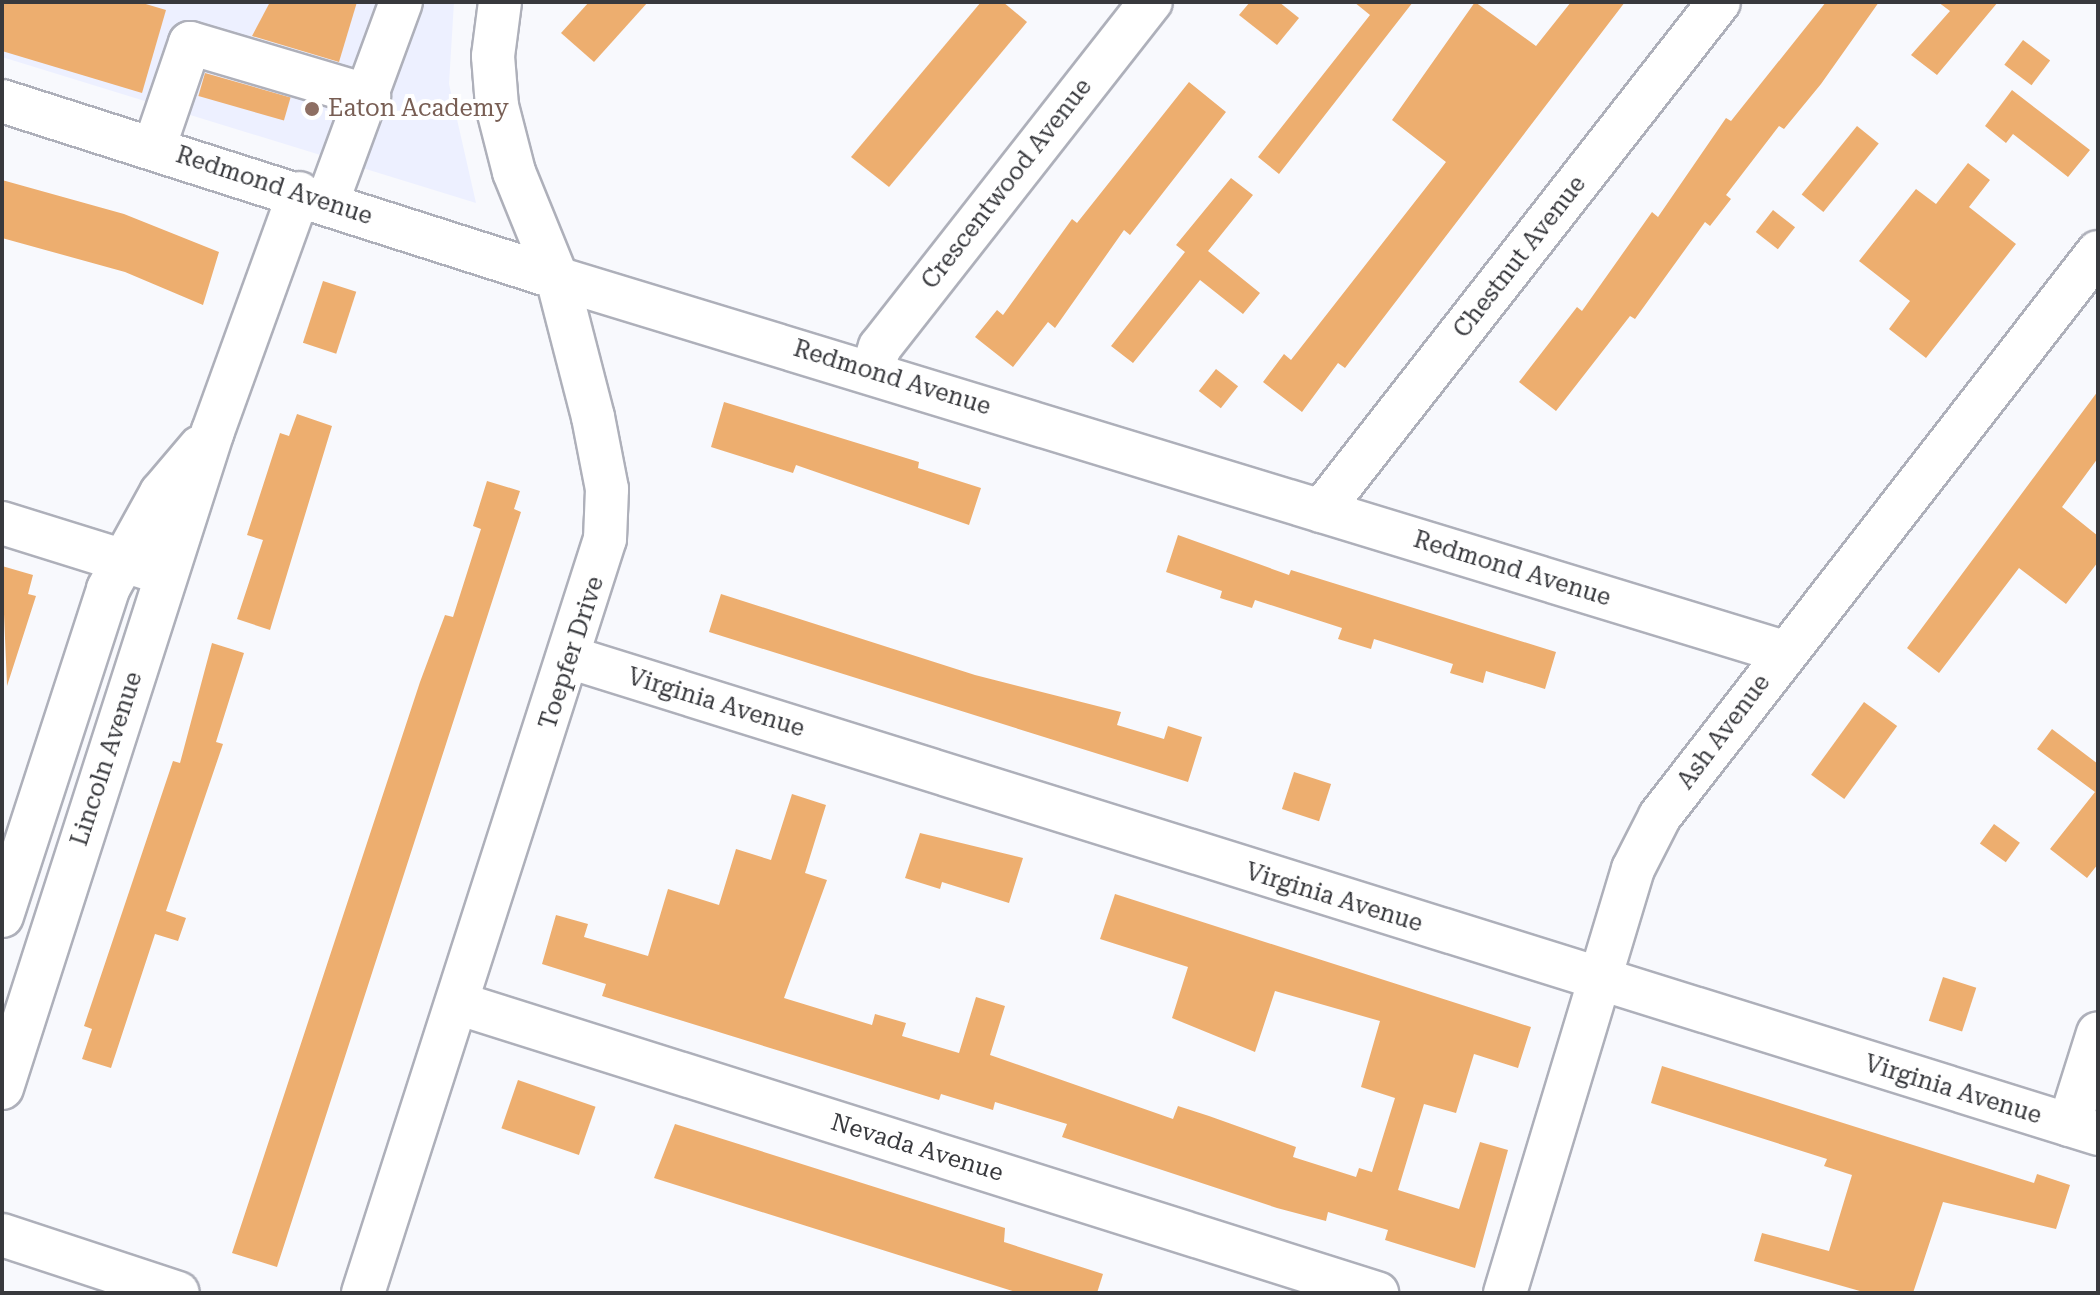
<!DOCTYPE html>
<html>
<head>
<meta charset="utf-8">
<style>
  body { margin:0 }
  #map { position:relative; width:2100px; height:1295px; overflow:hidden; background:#f8f9fd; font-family:"Roboto Serif",serif }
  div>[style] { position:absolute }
  .built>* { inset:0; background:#edf0ff }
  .building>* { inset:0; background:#edae6f; transform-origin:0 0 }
  .roads { filter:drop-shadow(2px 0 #aeb0ba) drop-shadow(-2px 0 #aeb0ba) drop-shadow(0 2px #aeb0ba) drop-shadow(0 -2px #aeb0ba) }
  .minor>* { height:42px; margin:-21px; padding:0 21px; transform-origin:21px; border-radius:21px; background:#fff }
  .dots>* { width:22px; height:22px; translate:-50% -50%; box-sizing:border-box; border:4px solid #fff; border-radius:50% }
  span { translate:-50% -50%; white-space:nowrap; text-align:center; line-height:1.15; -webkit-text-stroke:8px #fff; paint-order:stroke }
  .education-label { font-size:24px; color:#785e54 }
  .left { translate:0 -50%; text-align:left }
  .street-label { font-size:24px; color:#38393d }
  .frame { position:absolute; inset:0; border:4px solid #38393d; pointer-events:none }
</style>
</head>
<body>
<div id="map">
  <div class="built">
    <i style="clip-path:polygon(2px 2px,454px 2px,449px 84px,476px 203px,2px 57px)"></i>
  </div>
  <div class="building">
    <i style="clip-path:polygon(2px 2px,139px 2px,166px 10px,142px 93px,2px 51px)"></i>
    <i style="clip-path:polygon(270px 2px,357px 2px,339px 62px,252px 36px)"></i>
    <i style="clip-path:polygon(589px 2px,648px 2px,594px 62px,561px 33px)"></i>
    <i style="clip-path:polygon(981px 2px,1003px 2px,1027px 22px,889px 187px,851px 157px)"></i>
    <i style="clip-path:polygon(1250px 2px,1279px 2px,1299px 18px,1277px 45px,1239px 15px)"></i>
    <i style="clip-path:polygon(1354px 2px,1413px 2px,1279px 174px,1258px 157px,1370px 15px)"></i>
    <i style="clip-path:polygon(1475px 2px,1536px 46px,1571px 2px,1625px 2px,1345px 368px,1338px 363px,1302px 412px,1263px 382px,1284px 354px,1291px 360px,1446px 162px,1392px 120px)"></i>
    <i style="clip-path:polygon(1826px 2px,1879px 2px,1821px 84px,1784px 129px,1779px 126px,1726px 195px,1731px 199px,1710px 226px,1705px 222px,1635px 319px,1630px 316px,1556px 411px,1519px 382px,1577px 307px,1582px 311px,1652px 212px,1658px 217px,1726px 118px,1731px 121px)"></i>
    <i style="clip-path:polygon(1938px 2px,1998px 2px,1937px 75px,1911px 55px,1950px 11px)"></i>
    <i style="left:2023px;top:40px;width:34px;height:31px;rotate:37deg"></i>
    <i style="left:205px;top:73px;width:89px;height:24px;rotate:16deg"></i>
    <i style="clip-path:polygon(1189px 82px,1226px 112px,1130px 235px,1124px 230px,1055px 328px,1048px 322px,1013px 367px,975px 337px,997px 310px,1003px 315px,1072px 219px,1077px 223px)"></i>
    <i style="clip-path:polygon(2012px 90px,2090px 150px,2068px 177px,2013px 134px,2006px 143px,1985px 126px)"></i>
    <i style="left:1857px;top:126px;width:28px;height:88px;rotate:39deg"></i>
    <i style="clip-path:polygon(1968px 163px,1990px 180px,1969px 207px,2016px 244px,1926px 358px,1889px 329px,1910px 301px,1859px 261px,1916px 189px,1936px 204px)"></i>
    <i style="clip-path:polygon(1231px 178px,1253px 195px,1208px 251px,1260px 293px,1243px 314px,1200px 280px,1133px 363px,1111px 346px,1185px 252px,1176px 245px)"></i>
    <i style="clip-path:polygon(2px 180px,124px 214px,219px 252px,203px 305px,125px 272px,2px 238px)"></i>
    <i style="left:1773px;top:210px;width:28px;height:28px;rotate:38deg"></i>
    <i style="left:323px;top:281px;width:35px;height:65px;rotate:18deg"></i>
    <i style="left:1216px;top:369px;width:28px;height:28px;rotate:38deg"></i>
    <i style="clip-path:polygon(2098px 391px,2098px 458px,2062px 507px,2098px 536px,2098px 562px,2066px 604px,2019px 568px,1939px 673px,1907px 648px)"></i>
    <i style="clip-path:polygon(724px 402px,919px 462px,918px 468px,981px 488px,969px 525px,796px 465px,793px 473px,711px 447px)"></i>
    <i style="clip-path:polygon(297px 414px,332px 426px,270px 630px,237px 619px,263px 540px,247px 535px,280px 433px,289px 436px)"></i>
    <i style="clip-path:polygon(487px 481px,520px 491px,514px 509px,521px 512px,277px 1267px,232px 1253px,420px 682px,445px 615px,453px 617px,481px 529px,473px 526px)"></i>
    <i style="clip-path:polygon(1178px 535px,1289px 575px,1291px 570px,1556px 652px,1545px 689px,1486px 671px,1483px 683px,1450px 673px,1453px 664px,1374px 639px,1371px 649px,1338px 639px,1342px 628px,1255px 600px,1252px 608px,1220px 598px,1222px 591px,1166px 572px)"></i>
    <i style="clip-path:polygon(2px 566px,33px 575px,28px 594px,36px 596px,7px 686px)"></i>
    <i style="clip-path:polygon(721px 594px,975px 675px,1121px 712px,1117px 725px,1164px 739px,1168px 726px,1202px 737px,1188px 782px,709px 632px)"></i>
    <i style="clip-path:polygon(212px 643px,244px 653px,216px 742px,223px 744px,166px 911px,186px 918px,178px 941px,155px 934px,111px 1068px,82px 1059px,92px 1029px,84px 1026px,173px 761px,180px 763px)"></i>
    <i style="left:1864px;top:702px;width:41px;height:90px;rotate:36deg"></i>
    <i style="clip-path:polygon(2052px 729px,2098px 764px,2098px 864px,2087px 878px,2050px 849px,2095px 792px,2037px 749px)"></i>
    <i style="left:1294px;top:772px;width:39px;height:39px;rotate:18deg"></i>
    <i style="clip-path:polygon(792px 794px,826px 805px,805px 873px,827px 880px,784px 998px,872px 1025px,875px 1014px,906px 1023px,902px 1036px,959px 1053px,976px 997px,1005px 1006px,990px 1055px,1173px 1119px,1178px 1106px,1209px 1116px,1296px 1147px,1293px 1157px,1356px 1177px,1359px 1168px,1372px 1172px,1395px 1098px,1361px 1087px,1380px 1021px,1275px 991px,1255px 1052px,1172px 1018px,1188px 967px,1100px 939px,1115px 894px,1531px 1027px,1518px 1068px,1474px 1054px,1456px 1113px,1424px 1104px,1398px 1190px,1459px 1209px,1480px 1142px,1508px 1150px,1475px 1268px,1385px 1240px,1388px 1230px,1328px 1212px,1326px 1221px,1277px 1208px,1062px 1137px,1067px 1124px,995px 1102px,993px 1110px,941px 1094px,939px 1100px,602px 996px,606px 984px,542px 964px,556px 915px,588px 924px,584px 937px,648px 956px,668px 889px,719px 905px,736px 849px,771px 860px)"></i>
    <i style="left:1994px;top:824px;width:32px;height:24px;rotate:36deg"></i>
    <i style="clip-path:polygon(920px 833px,1023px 858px,1009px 903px,942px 882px,940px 889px,905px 878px)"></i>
    <i style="left:1943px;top:977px;width:35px;height:46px;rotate:18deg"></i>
    <i style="clip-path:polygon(1662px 1066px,2034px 1183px,2037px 1174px,2070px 1185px,2056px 1229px,1943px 1202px,1913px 1293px,1867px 1293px,1754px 1261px,1762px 1233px,1829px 1251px,1852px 1175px,1824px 1166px,1827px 1159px,1651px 1103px)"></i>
    <i style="left:518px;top:1080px;width:82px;height:51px;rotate:19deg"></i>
    <i style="clip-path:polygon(675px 1124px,1005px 1228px,1004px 1242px,1103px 1274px,1097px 1293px,1019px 1293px,654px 1178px)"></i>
  </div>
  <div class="roads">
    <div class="minor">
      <i style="left:2px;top:101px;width:583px;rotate:17.69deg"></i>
      <i style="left:557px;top:278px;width:1283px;rotate:16.95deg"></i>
      <i style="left:154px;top:148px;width:111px;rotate:-71.1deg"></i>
      <i style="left:190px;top:43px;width:187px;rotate:16.5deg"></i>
      <i style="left:327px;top:203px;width:214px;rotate:-69.8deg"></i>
      <i style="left:872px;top:371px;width:25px;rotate:-72deg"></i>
      <i style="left:880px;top:347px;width:439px;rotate:-51.9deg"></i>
      <i style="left:1321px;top:511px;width:646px;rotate:-51.98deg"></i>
      <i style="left:2px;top:523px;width:155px;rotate:17.3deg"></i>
      <i style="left:572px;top:658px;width:1599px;rotate:17.32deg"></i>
      <i style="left:2px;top:916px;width:344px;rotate:-72deg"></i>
      <i style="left:108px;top:589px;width:110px;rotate:-61.1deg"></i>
      <i style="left:161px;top:493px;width:60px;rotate:-49.7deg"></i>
      <i style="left:457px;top:1003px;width:965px;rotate:17.5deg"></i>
      <i style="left:2px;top:1088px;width:690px;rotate:-72.2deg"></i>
      <i style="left:213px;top:431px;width:253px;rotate:-70.1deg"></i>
      <i style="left:2069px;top:1125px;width:96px;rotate:-72.5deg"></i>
      <i style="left:2px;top:1235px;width:185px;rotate:18.2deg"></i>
      <i style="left:363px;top:1293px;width:792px;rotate:-72.21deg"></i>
      <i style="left:605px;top:539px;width:50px;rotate:-87.7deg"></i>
      <i style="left:607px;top:489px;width:73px;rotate:-101deg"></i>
      <i style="left:593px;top:417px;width:144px;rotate:-104.5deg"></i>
      <i style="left:557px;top:278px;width:114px;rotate:-112.1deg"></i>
      <i style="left:514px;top:172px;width:68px;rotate:-104.4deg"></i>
      <i style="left:497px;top:106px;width:50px;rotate:-94.6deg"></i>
      <i style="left:493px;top:56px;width:54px;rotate:-82.6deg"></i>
      <i style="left:1505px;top:1293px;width:443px;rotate:-73.2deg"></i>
      <i style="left:1633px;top:869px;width:59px;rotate:-63deg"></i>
      <i style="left:1660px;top:816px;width:714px;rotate:-52.17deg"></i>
    </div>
  </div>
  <div class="dots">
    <i style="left:312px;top:109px;background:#8d6e63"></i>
  </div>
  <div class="education-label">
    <span class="left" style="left:328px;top:109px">Eaton Academy</span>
  </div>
  <div class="street-label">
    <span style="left:1007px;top:184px;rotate:-52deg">Crescentwood Avenue</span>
    <span style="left:274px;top:186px;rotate:18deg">Redmond Avenue</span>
    <span style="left:1520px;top:257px;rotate:-52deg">Chestnut Avenue</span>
    <span style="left:892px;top:378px;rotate:17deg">Redmond Avenue</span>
    <span style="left:1512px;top:569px;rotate:17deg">Redmond Avenue</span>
    <span style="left:572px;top:653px;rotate:-72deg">Toepfer Drive</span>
    <span style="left:716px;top:703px;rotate:17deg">Virginia Avenue</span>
    <span style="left:1724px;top:732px;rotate:-53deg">Ash Avenue</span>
    <span style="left:107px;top:759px;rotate:-72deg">Lincoln Avenue</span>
    <span style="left:1334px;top:898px;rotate:17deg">Virginia Avenue</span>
    <span style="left:1953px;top:1090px;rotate:17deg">Virginia Avenue</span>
    <span style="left:917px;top:1148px;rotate:17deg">Nevada Avenue</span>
  </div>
  <div class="frame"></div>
</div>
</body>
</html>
